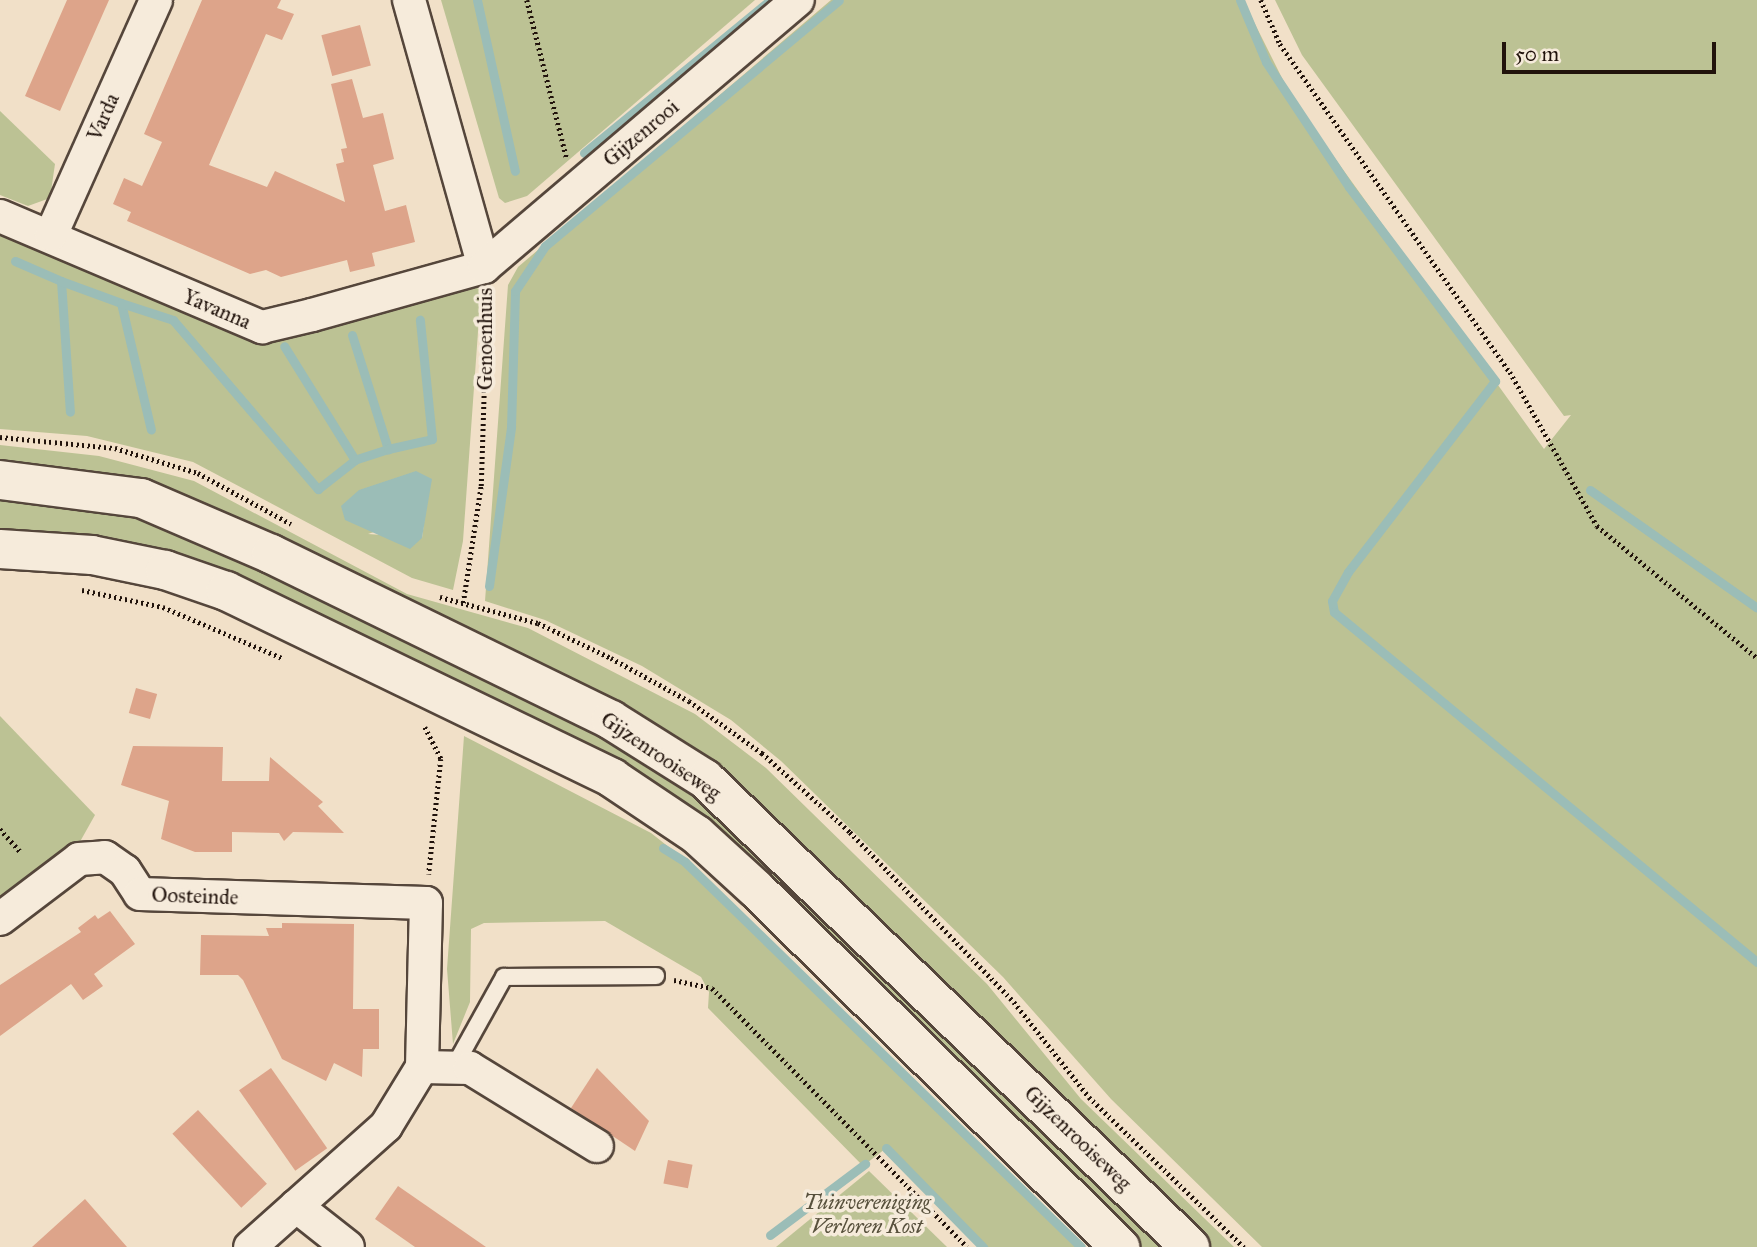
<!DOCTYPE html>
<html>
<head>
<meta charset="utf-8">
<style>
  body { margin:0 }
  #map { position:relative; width:1757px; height:1247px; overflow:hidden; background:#f1e0c8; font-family:"IM FELL Great Primer",serif }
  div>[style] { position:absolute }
  .green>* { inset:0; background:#bcc294 }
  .water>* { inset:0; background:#9bbdb7 }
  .stream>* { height:9px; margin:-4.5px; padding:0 4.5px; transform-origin:4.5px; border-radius:4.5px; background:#9bbdb7 }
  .building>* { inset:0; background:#dda48a; transform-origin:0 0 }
  .path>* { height:4.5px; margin-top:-2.25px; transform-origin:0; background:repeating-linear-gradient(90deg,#21130c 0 2px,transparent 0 5.5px) }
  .roads { filter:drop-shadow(2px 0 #55463b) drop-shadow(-2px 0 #55463b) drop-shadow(0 2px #55463b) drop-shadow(0 -2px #55463b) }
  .lane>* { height:16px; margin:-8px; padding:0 8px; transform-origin:8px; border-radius:8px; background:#f6ebdb }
  .street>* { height:32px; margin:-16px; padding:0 16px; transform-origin:16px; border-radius:16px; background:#f6ebdb }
  .secondary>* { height:38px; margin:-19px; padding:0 19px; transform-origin:19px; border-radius:19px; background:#f6ebdb }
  span { translate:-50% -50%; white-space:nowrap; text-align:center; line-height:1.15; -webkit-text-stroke:7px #f6ebdb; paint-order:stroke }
  .street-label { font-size:21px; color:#21130c }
  .park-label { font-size:21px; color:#57503c; font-style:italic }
  .scale { position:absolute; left:1502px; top:42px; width:214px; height:32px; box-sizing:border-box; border:4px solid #21130c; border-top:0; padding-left:9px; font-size:21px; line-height:24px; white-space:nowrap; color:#21130c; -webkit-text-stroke:5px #f6ebdb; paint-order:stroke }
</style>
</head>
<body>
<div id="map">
  <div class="green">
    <i style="clip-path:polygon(441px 0,755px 0,527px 196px,505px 203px,499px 198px)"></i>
    <i style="clip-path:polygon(831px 0,1243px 0,1293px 100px,1544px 449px,1571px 415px,1564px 416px,1553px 401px,1302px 55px,1275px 0,1757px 0,1757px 1247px,1262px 1247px,1111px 1099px,1003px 977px,781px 761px,731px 720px,642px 666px,545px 620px,485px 601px,508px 285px,518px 267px)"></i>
    <i style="clip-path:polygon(0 111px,55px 164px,50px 198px,28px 206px,0 195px)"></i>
    <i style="clip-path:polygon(evenodd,0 229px,229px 329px,473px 286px,481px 290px,463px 541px,453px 590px,412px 578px,193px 462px,87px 436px,0 429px,0 229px,425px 515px,422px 538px,368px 534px,425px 515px)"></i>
    <i style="clip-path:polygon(0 445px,99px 456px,194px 481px,407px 594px,528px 628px,695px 714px,766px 768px,987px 984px,1081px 1099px,1234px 1247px,1203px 1247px,738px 793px,201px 503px,101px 473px,0 461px)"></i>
    <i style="clip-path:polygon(0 494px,157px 519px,649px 751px,1176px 1247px,1134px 1247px,764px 886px,273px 599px,0 541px)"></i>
    <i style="clip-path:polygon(0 716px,95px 815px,77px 847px,0 902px)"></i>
    <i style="clip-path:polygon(464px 736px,651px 833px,689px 863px,1084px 1247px,984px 1247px,885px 1149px,863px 1166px,708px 1008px,709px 992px,701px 977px,605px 921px,484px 923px,471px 929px,470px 1002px,453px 1044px,447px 969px)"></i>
    <i style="clip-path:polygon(869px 1171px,947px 1247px,776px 1247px)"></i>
  </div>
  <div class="water">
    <i style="clip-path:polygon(416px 471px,432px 479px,422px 538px,410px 549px,345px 520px,341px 506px,359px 490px)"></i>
  </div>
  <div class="stream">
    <i style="left:477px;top:0;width:175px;rotate:77.5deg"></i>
    <i style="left:1240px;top:0;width:67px;rotate:67.2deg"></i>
    <i style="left:1266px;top:62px;width:150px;rotate:56.4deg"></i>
    <i style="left:1349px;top:187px;width:243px;rotate:53deg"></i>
    <i style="left:1495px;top:381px;width:241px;rotate:127.6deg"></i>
    <i style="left:1348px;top:572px;width:33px;rotate:119deg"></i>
    <i style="left:1332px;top:601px;width:11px;rotate:80deg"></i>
    <i style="left:1334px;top:612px;width:549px;rotate:39.61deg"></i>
    <i style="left:584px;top:153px;width:241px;rotate:-39.4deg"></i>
    <i style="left:15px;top:261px;width:50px;rotate:23.5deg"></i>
    <i style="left:61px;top:281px;width:131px;rotate:86.1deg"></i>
    <i style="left:61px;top:281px;width:64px;rotate:20.1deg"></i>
    <i style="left:121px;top:303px;width:130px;rotate:76.7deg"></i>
    <i style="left:121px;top:303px;width:55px;rotate:18.1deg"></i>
    <i style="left:173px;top:320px;width:223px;rotate:49.4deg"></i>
    <i style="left:318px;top:489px;width:47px;rotate:-38.1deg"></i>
    <i style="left:355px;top:460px;width:134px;rotate:-121.9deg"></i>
    <i style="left:352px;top:335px;width:120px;rotate:72.5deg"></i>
    <i style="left:388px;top:449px;width:35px;rotate:162deg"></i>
    <i style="left:388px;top:449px;width:45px;rotate:-12.8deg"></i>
    <i style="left:432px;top:439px;width:120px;rotate:-95.8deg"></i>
    <i style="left:1590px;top:490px;width:204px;rotate:35.2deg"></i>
    <i style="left:489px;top:586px;width:161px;rotate:-82.1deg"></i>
    <i style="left:511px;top:427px;width:136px;rotate:-88.3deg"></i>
    <i style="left:515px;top:291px;width:54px;rotate:-56.3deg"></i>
    <i style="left:545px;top:246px;width:383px;rotate:-39.9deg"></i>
    <i style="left:663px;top:848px;width:26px;rotate:32deg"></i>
    <i style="left:685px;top:862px;width:552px;rotate:44.19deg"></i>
    <i style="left:886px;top:1148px;width:139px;rotate:45.6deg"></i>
    <i style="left:770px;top:1235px;width:119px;rotate:-36.8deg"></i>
  </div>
  <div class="building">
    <i style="clip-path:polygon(67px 0,109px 0,60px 111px,25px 96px)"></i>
    <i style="clip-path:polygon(202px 0,281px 0,277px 8px,294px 14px,282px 40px,266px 34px,209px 165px,267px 187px,275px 171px,345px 202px,336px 164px,344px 162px,341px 149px,347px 148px,331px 84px,352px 79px,363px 118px,383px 113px,394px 159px,373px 165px,385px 211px,406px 205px,415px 242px,372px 253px,375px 266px,350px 272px,347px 260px,281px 277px,266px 270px,250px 274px,127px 221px,131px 212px,113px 204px,124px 178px,142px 186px,162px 142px,144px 134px)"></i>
    <i style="left:360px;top:25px;width:42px;height:40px;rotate:75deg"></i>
    <i style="left:136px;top:688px;width:22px;height:26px;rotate:16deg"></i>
    <i style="clip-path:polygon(133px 746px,223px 747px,222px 781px,269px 781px,270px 757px,323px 802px,318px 806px,344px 833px,293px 832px,284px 841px,279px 833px,232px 832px,232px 852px,195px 852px,161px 839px,169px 801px,121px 785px)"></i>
    <i style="clip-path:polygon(110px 911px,135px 944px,94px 974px,103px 986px,83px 1000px,71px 984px,0 1036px,0 985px,81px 932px,78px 928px,95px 915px,98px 919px)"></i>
    <i style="clip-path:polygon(282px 923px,354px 924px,353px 1009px,379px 1009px,379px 1049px,363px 1049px,362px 1077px,334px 1063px,326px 1081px,282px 1059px,243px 980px,238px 975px,200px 975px,201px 935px,269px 936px,266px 928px,282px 928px)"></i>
    <i style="left:271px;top:1068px;width:98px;height:39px;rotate:55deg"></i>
    <i style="clip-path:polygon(597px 1068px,649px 1121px,635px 1151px,571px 1108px)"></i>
    <i style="left:198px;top:1110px;width:101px;height:35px;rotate:47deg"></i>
    <i style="left:668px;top:1160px;width:25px;height:24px;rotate:11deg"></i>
    <i style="clip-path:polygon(398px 1186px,486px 1247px,415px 1247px,375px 1219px)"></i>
    <i style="clip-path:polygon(85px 1199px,127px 1247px,32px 1247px)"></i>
  </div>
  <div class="path">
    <i style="left:527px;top:0;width:164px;rotate:75.9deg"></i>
    <i style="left:1261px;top:0;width:48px;rotate:66.6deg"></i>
    <i style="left:1280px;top:44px;width:401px;rotate:55deg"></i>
    <i style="left:1510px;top:372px;width:177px;rotate:60.5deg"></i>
    <i style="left:1597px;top:526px;width:207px;rotate:39.5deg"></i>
    <i style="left:0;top:437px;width:116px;rotate:5.5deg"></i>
    <i style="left:115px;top:448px;width:87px;rotate:16.8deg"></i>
    <i style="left:198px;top:473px;width:106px;rotate:28.7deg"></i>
    <i style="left:82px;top:590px;width:83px;rotate:11.9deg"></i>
    <i style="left:163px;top:607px;width:129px;rotate:23.2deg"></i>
    <i style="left:440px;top:597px;width:101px;rotate:14.9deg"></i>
    <i style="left:538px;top:623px;width:81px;rotate:25.6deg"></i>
    <i style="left:611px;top:658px;width:89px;rotate:28.9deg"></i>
    <i style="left:689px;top:701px;width:90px;rotate:35.5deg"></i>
    <i style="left:762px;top:753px;width:118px;rotate:41.9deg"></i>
    <i style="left:850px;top:832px;width:236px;rotate:46deg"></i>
    <i style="left:1014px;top:1002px;width:121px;rotate:51.7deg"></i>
    <i style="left:1089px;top:1097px;width:216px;rotate:44.1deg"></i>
    <i style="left:463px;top:603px;width:118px;rotate:-81.3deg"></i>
    <i style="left:481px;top:486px;width:191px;rotate:-88.2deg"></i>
    <i style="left:425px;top:727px;width:36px;rotate:63deg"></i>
    <i style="left:441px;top:759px;width:116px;rotate:96deg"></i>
    <i style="left:0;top:829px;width:30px;rotate:48deg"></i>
    <i style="left:674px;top:980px;width:39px;rotate:12deg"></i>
    <i style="left:712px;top:988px;width:363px;rotate:45.4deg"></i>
  </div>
  <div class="roads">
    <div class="lane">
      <i style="left:454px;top:1067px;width:103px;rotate:-60.9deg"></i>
      <i style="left:504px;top:977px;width:152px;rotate:-0.4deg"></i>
    </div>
    <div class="street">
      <i style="left:409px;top:0;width:277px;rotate:74.3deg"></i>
      <i style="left:0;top:216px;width:285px;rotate:23deg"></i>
      <i style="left:262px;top:327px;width:51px;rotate:-13.5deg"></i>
      <i style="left:312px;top:315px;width:179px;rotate:-15.6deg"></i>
      <i style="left:484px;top:267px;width:412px;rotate:-40.4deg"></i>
      <i style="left:51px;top:235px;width:257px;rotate:-65.9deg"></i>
      <i style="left:0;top:919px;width:99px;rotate:-37.2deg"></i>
      <i style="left:79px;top:859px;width:26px;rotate:-4deg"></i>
      <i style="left:105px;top:857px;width:24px;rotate:35deg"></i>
      <i style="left:125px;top:871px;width:27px;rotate:57deg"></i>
      <i style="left:140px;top:894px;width:286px;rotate:1.8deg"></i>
      <i style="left:426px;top:903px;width:164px;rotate:91.4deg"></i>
      <i style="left:422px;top:1067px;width:69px;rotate:121.4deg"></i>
      <i style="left:386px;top:1126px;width:182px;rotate:138.3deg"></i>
      <i style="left:422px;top:1067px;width:48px;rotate:1.2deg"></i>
      <i style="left:470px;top:1068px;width:149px;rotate:31.6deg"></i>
      <i style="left:296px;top:1206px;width:66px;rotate:38.3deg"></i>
    </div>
    <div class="secondary">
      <i style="left:0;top:480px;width:142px;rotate:7.3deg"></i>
      <i style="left:141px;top:498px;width:142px;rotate:23.3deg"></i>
      <i style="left:271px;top:554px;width:378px;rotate:26deg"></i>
      <i style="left:611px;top:720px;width:111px;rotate:32.1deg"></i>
      <i style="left:705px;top:779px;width:674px;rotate:43.98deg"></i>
      <i style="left:0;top:549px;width:92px;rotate:3.7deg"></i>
      <i style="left:92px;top:555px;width:75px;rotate:11.6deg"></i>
      <i style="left:165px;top:570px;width:65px;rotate:19deg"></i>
      <i style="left:226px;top:591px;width:429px;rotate:25.8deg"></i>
      <i style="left:612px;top:778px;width:102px;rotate:33.8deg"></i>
      <i style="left:697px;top:835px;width:80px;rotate:42.5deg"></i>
      <i style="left:756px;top:889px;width:511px;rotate:44.52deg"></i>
    </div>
  </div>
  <div class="street-label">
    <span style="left:103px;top:117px;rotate:-66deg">Varda</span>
    <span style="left:641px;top:133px;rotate:-40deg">Gijzenrooi</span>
    <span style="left:217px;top:309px;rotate:23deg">Yavanna</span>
    <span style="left:485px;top:339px;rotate:-90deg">Genoenhuis</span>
    <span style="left:661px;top:756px;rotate:34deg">Gijzenrooiseweg</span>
    <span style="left:195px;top:896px;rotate:2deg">Oosteinde</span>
    <span style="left:1078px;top:1138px;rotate:44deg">Gijzenrooiseweg</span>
  </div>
  <div class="park-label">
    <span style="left:867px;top:1214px">Tuinvereniging<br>Verloren Kost</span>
  </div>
  <div class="scale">50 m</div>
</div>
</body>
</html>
